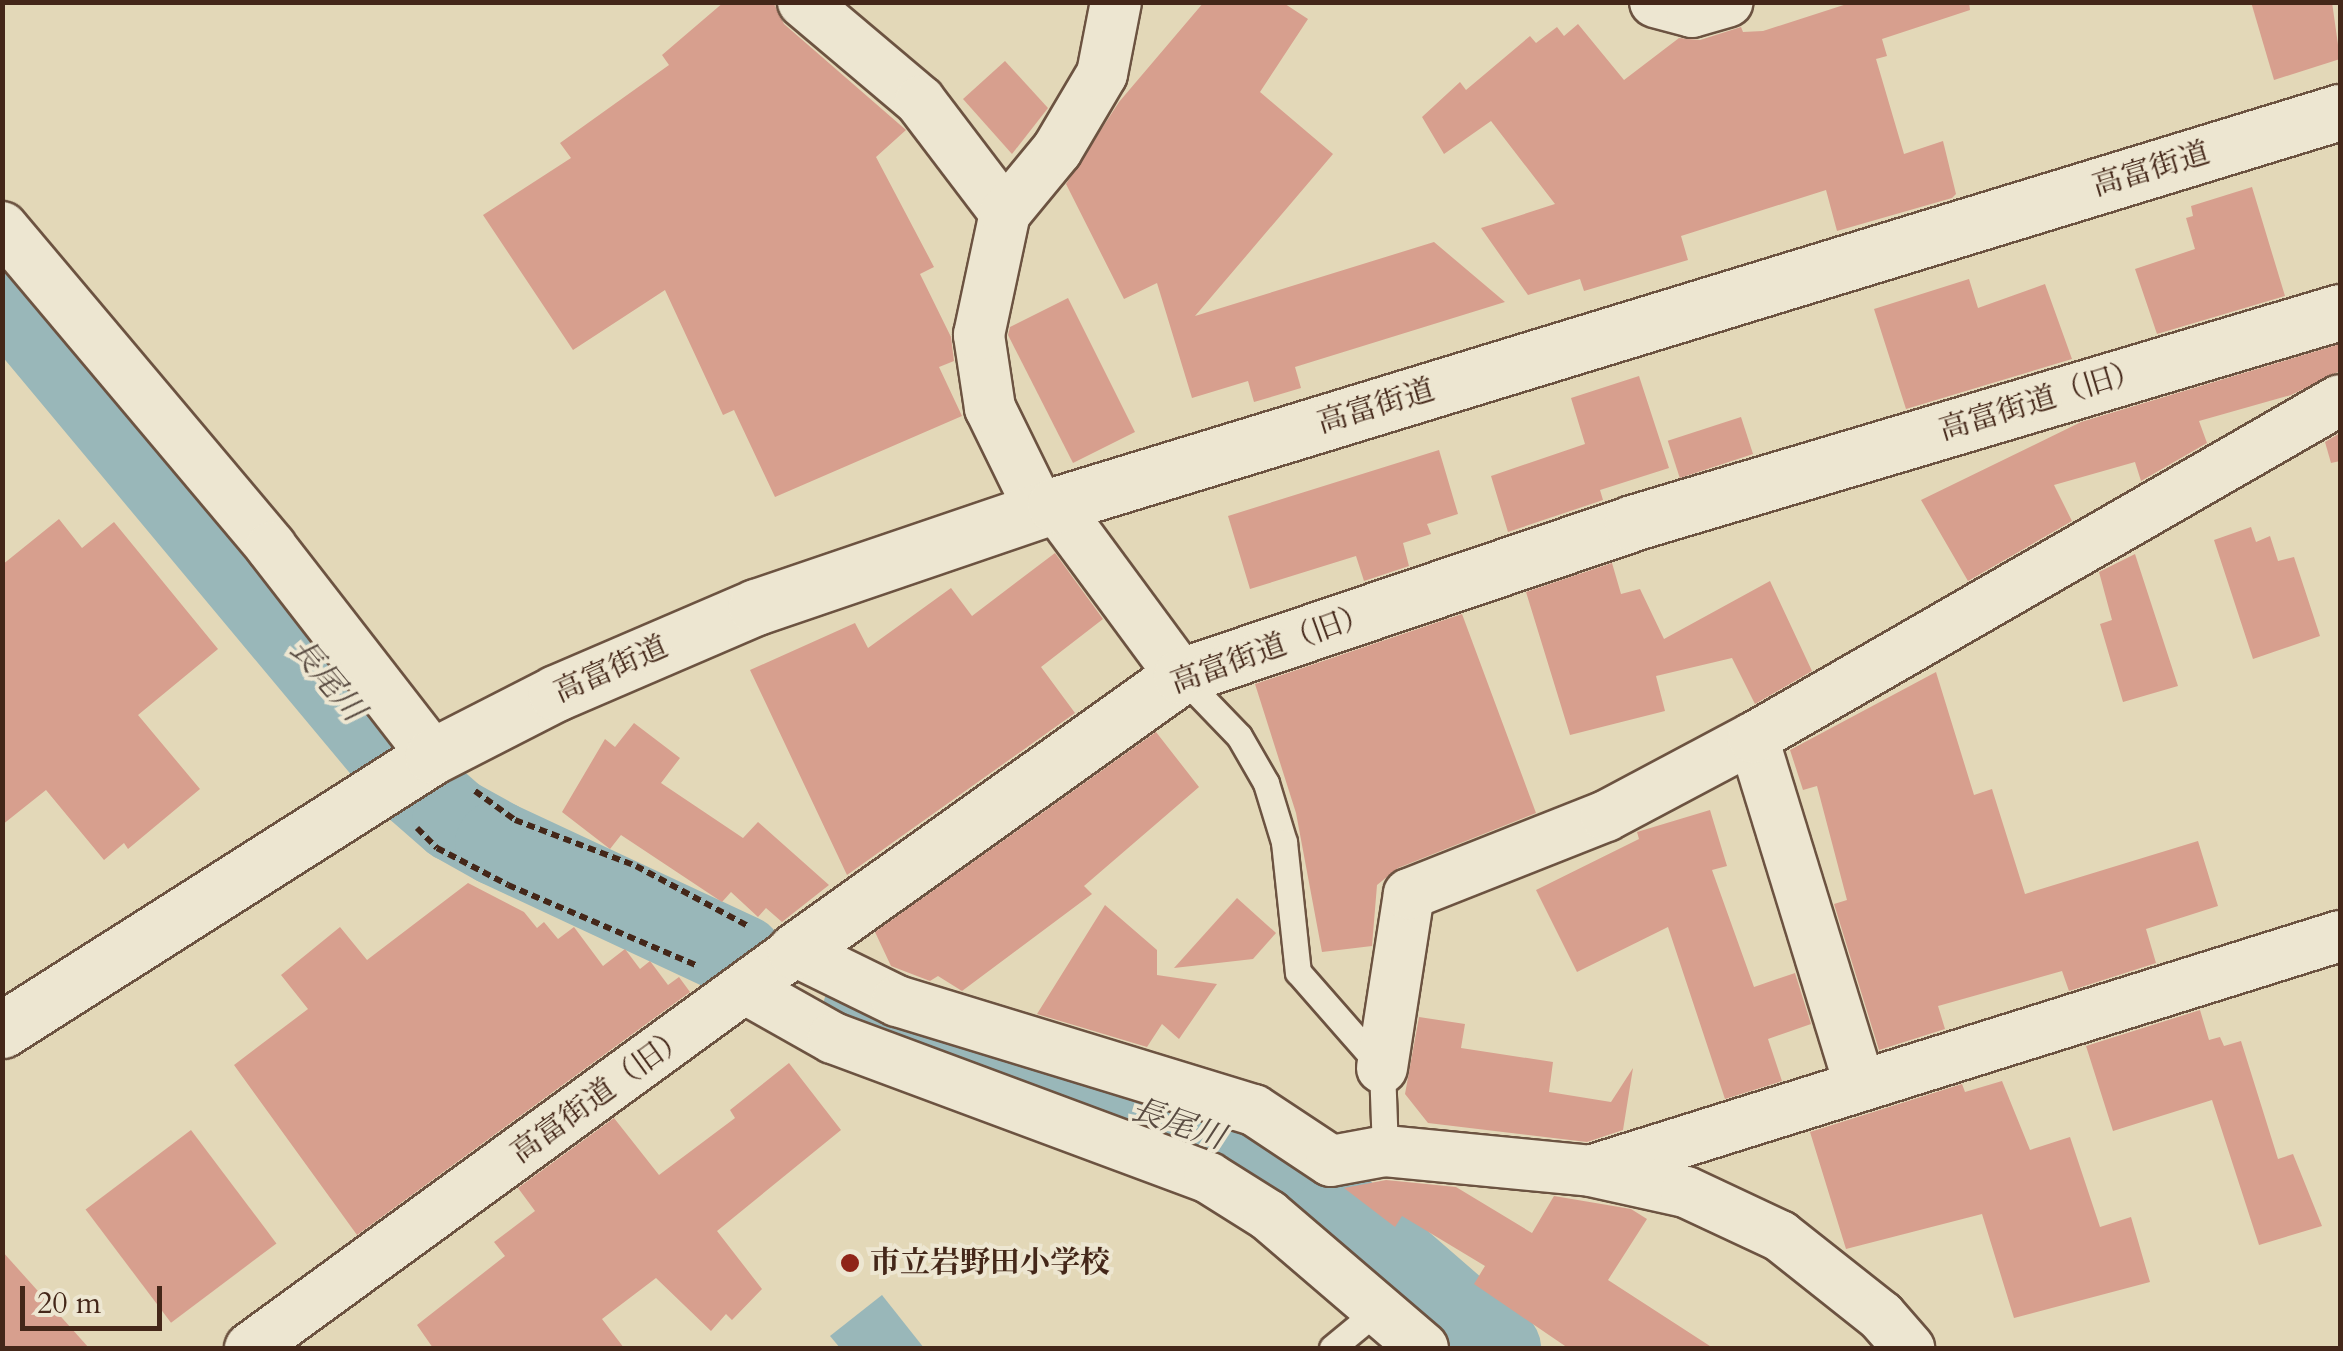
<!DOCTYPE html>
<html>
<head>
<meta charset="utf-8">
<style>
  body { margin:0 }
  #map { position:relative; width:2343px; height:1351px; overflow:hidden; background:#e3d8b8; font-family:Cardo,"Noto Serif JP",serif }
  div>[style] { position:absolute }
  .water>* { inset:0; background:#99b7b9 }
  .river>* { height:85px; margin:-42.5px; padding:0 42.5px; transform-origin:42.5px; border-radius:42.5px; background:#99b7b9 }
  .building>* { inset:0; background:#d79f8e; transform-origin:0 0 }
  .path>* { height:6px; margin-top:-3px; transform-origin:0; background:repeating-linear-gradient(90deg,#442719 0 8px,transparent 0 13px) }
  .roads { filter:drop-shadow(2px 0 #6c5341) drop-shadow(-2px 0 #6c5341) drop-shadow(0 2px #6c5341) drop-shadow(0 -2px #6c5341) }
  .service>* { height:25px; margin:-12.5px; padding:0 12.5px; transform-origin:12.5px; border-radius:12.5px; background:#ede6d1 }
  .minor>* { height:50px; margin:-25px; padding:0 25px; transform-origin:25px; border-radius:25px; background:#ede6d1 }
  .tertiary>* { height:55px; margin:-27.5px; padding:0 27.5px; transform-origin:27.5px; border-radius:27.5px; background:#ede6d1 }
  .dots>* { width:28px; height:28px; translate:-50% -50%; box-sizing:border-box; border:5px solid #ede6d1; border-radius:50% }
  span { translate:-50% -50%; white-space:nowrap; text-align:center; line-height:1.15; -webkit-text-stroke:8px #ede6d1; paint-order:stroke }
  .street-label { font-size:30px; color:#442719 }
  .poi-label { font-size:30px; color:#442719; font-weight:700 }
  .left { translate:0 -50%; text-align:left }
  .water-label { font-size:32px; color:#594b41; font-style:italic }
  .frame { position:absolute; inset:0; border:5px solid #442719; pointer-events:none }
  .scale { position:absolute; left:20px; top:1286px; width:142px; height:45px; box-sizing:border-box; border:5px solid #442719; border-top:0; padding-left:12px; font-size:30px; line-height:35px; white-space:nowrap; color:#442719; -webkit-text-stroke:8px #ede6d1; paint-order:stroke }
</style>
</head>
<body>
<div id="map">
  <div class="water">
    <i style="clip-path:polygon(882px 1295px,924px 1348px,840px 1348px,830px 1336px)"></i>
  </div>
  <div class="river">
    <i style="left:2px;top:290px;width:645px;rotate:50.16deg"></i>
    <i style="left:415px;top:785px;width:52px;rotate:41.1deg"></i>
    <i style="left:454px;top:819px;width:49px;rotate:29.2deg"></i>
    <i style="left:497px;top:843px;width:269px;rotate:25deg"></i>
    <i style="left:864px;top:1012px;width:159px;rotate:23deg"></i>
    <i style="left:1010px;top:1074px;width:215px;rotate:15.4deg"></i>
    <i style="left:1217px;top:1131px;width:145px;rotate:32.9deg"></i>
    <i style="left:1339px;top:1210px;width:211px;rotate:41deg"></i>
  </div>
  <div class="building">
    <i style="clip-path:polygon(724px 2px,773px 2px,784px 24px,906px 130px,876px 157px,934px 267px,920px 274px,951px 337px,954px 361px,939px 367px,962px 416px,775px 497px,734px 410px,723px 415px,665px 290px,573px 350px,483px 215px,571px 158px,560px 143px,669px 65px,662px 55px)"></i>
    <i style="clip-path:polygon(1204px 2px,1282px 2px,1308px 19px,1260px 92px,1333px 154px,1195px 316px,1434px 242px,1505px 302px,1295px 367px,1301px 388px,1254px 402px,1248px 381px,1192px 398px,1157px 283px,1124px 299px,1066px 184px,1119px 102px)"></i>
    <i style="clip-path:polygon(1853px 2px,1969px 2px,1970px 10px,1882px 39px,1887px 56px,1876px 59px,1904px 154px,1943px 141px,1956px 194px,1952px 198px,1837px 231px,1826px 190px,1681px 236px,1688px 260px,1584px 291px,1580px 279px,1528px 295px,1481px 228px,1555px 204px,1491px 121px,1444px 154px,1422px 117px,1460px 82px,1466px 90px,1530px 36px,1536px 43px,1557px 27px,1564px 36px,1578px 24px,1624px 80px,1679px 38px,1700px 40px,1741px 27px,1743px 32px,1763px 31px)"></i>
    <i style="clip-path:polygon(2251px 2px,2332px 2px,2340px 59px,2274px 80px)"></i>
    <i style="clip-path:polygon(1005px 61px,1048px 108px,1012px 154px,963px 99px)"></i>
    <i style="clip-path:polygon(2252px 187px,2285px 296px,2157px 334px,2135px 269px,2195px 249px,2186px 218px,2193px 216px,2191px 206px)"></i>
    <i style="clip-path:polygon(1969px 279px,1978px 308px,2045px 284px,2072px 359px,1906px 409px,1874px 309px)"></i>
    <i style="clip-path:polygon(1068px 298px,1135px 432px,1073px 463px,1008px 335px,1010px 327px)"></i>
    <i style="clip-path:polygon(2340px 344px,2340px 371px,2291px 395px,2199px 421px,2207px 443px,2141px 481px,2135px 462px,2054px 485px,2072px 521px,1968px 581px,1921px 500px,2081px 422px)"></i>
    <i style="clip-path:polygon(1639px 376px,1669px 468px,1600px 490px,1603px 500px,1508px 532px,1491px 476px,1585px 444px,1571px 398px)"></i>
    <i style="left:1741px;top:417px;width:39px;height:77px;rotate:72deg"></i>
    <i style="clip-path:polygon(2340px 433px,2340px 461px,2331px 463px,2325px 442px)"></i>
    <i style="clip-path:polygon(1439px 450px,1458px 514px,1427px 524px,1431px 534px,1403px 543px,1409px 566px,1364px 581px,1356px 556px,1250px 589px,1228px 516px)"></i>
    <i style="clip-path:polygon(59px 519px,82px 548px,114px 522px,218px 649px,138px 715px,200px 789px,128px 849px,124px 843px,104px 860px,46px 790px,2px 825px,2px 565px)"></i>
    <i style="clip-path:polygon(2251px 527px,2256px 542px,2270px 536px,2278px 561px,2294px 557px,2320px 636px,2253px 659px,2214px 540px)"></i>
    <i style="clip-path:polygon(1055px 553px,1103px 619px,1041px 667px,1075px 713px,847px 875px,750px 670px,855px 623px,868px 648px,951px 588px,972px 616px)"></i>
    <i style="clip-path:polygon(2135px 554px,2178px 686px,2123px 702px,2100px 624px,2112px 620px,2099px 572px)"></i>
    <i style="clip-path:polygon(1612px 563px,1621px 594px,1640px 589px,1664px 639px,1770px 581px,1812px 671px,1755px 704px,1732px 658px,1656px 676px,1665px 711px,1570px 735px,1526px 592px)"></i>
    <i style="clip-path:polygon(1462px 614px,1536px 813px,1398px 868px,1377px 885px,1372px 946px,1322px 952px,1296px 813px,1255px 684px)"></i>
    <i style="clip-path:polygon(1936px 672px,1974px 795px,1992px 789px,2025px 894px,2198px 841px,2218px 906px,2146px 929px,2156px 963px,2069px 991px,2062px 971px,1938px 1006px,1945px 1029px,1879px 1050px,1834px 904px,1847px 900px,1817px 786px,1803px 790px,1790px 750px)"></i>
    <i style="clip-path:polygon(634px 723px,680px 758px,661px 783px,743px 838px,758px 822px,829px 885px,782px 922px,766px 908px,758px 917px,731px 892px,722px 902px,621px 835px,610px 849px,562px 812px,605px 739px,615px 747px)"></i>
    <i style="clip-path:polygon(1156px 732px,1199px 787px,1084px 886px,1092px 894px,962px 991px,938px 976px,930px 981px,891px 966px,875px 932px)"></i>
    <i style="clip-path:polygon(1710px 810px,1727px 866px,1712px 870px,1754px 987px,1795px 973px,1811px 1024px,1768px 1039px,1782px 1081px,1725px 1099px,1668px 927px,1577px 972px,1536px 890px,1639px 839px,1637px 832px)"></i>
    <i style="clip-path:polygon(468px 883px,524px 912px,537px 928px,544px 922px,558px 939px,574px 927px,603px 966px,625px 949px,640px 969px,650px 961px,668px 985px,679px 977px,690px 992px,357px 1235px,234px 1065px,308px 1009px,281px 975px,340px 927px,367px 960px)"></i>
    <i style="clip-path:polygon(1237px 898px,1276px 933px,1253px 959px,1174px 968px)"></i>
    <i style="clip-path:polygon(1105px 905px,1157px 950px,1157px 975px,1217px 984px,1179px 1039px,1162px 1024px,1147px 1047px,1037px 1014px)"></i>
    <i style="clip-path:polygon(2200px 1010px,2209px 1040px,2220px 1037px,2224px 1046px,2241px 1041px,2278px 1159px,2293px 1154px,2322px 1226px,2259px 1245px,2212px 1100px,2113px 1131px,2086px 1046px)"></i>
    <i style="clip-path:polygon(1419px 1017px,1465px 1024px,1461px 1048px,1553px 1062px,1549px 1092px,1611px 1102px,1633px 1068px,1623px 1130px,1587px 1142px,1428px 1123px,1405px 1094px)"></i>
    <i style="clip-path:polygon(789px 1063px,841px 1130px,717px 1231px,762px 1289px,732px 1320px,726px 1314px,711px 1331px,656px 1278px,602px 1319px,624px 1348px,433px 1348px,417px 1325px,505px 1256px,494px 1242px,535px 1211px,518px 1188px,614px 1118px,659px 1175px,735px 1118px,730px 1110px)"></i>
    <i style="clip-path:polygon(2002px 1081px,2030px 1150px,2070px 1137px,2100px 1227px,2131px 1217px,2150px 1282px,2014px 1318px,1982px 1214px,1846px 1249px,1810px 1132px,1962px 1084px,1965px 1092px)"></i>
    <i style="left:191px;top:1130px;width:142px;height:132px;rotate:53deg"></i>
    <i style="clip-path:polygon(1386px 1180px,1456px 1187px,1532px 1233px,1554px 1196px,1631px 1209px,1647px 1219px,1608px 1280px,1713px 1348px,1568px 1348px,1474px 1284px,1485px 1266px,1402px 1216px,1395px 1227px,1344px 1188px)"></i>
    <i style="clip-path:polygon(2px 1251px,89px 1348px,2px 1348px)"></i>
  </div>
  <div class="path">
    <i style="left:475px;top:791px;width:49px;rotate:35.9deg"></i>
    <i style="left:515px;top:820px;width:129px;rotate:20.8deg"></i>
    <i style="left:636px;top:866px;width:129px;rotate:28.2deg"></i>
    <i style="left:417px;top:828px;width:28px;rotate:45deg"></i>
    <i style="left:437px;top:848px;width:80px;rotate:27.5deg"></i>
    <i style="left:508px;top:885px;width:204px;rotate:23.1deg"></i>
  </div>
  <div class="roads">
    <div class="service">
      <i style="left:1181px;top:676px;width:83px;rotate:46deg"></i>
      <i style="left:1239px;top:736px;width:54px;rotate:60.1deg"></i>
      <i style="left:1266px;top:783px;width:62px;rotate:73deg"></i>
      <i style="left:1284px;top:842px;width:131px;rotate:83.9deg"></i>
      <i style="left:1298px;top:972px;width:128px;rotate:48.8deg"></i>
      <i style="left:1382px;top:1068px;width:83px;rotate:87.9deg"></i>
      <i style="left:1332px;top:1348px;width:61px;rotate:-39.7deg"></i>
    </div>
    <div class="minor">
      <i style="left:803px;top:2px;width:153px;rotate:40.2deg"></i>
      <i style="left:920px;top:101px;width:141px;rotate:52.8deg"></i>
      <i style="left:1655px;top:2px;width:38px;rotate:15deg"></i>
      <i style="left:1692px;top:12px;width:37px;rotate:-16deg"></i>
      <i style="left:2px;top:227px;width:418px;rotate:49.9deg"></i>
      <i style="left:271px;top:547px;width:264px;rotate:52.2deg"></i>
      <i style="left:1055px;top:505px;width:212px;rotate:53.6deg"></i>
      <i style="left:1040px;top:510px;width:114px;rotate:-116.1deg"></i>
      <i style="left:990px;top:408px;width:74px;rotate:-98.6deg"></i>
      <i style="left:979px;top:335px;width:125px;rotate:-78deg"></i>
      <i style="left:1005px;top:213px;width:82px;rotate:-50.5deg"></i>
      <i style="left:1057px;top:150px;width:88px;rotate:-59.4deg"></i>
      <i style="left:1102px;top:74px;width:73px;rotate:-79deg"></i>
      <i style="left:1753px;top:738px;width:364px;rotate:72.9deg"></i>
      <i style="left:746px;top:989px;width:100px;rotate:29.4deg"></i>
      <i style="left:833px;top:1038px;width:401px;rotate:20.4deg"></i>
      <i style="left:1209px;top:1178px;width:70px;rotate:32.1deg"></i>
      <i style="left:1268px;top:1215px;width:204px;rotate:40.6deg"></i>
      <i style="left:1382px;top:1068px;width:176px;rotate:-81.2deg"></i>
      <i style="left:1409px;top:894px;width:212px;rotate:-21.6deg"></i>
      <i style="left:1606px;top:816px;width:166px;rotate:-28deg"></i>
      <i style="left:1753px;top:738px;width:677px;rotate:-29.93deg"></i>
      <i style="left:1596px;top:1169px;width:780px;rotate:-17.39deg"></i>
      <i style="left:250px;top:1348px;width:674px;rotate:-36.07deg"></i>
      <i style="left:795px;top:951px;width:114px;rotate:26.1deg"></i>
      <i style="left:897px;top:1001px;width:373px;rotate:17deg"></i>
      <i style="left:1254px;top:1110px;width:92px;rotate:33.5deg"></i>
      <i style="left:1331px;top:1161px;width:55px;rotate:-10.5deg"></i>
      <i style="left:1385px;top:1151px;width:207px;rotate:5.5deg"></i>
      <i style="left:1591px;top:1171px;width:97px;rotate:12.5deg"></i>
      <i style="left:1686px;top:1192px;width:104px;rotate:25.1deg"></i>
      <i style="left:1780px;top:1236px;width:129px;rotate:38.4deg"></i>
      <i style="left:1881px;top:1316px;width:43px;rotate:48.8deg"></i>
    </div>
    <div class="tertiary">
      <i style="left:795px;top:951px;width:474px;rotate:-35.5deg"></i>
      <i style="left:1181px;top:676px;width:476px;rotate:-18.7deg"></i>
      <i style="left:1632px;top:523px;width:739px;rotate:-16.6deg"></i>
      <i style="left:2px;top:1030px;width:511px;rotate:-32.45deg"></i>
      <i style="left:433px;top:756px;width:138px;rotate:-27.1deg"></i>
      <i style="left:556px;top:693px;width:218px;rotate:-23.3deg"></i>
      <i style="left:756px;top:607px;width:316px;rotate:-18.8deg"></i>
      <i style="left:1055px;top:505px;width:1344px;rotate:-17.01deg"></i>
    </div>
  </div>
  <div class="dots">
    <i style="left:850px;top:1263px;background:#8f2418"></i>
  </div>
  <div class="street-label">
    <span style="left:2151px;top:170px;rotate:-17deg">高富街道</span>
    <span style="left:2041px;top:401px;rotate:-17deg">高富街道（旧）</span>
    <span style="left:1376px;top:407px;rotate:-17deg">高富街道</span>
    <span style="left:1271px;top:649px;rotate:-20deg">高富街道（旧）</span>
    <span style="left:611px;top:670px;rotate:-24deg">高富街道</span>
    <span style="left:600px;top:1095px;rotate:-36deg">高富街道（旧）</span>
  </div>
  <div class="poi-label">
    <span class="left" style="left:870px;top:1263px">市立岩野田小学校</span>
  </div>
  <div class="water-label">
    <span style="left:327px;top:680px;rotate:50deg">長尾川</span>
    <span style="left:1178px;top:1124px;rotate:19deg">長尾川</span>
  </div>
  <div class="frame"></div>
  <div class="scale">20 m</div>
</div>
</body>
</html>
